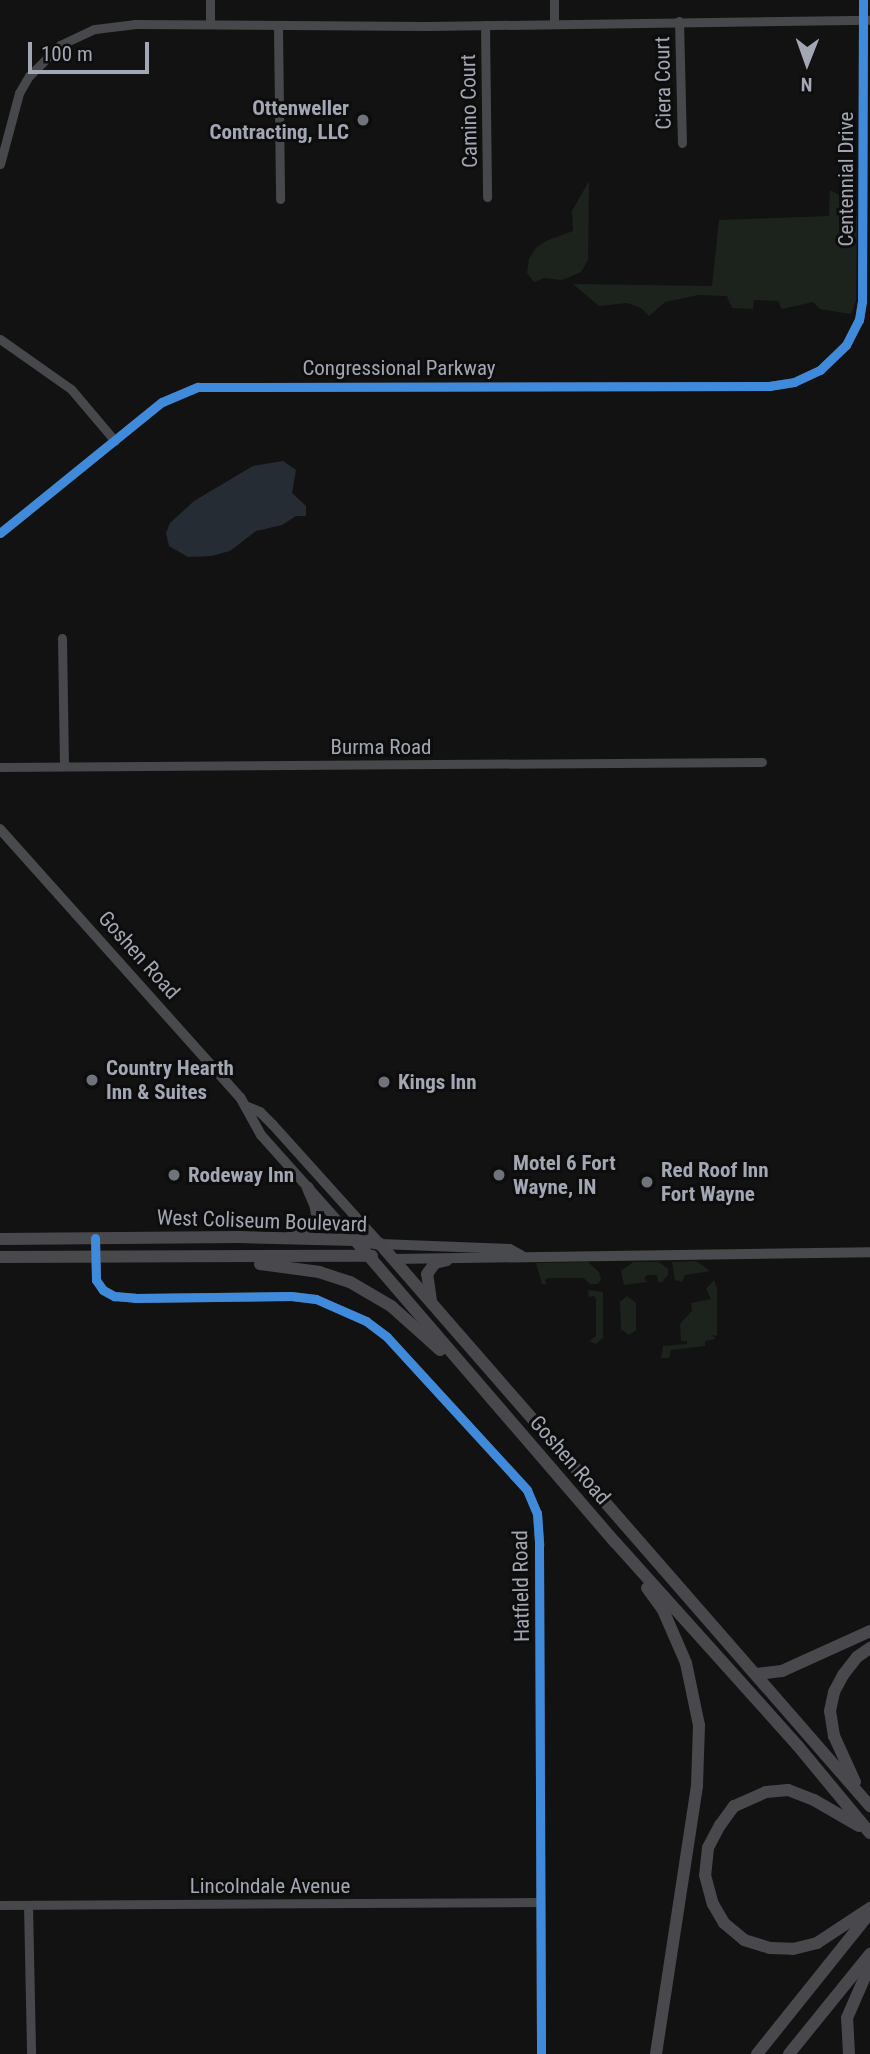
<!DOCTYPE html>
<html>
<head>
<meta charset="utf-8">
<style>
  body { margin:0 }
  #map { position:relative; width:870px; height:2054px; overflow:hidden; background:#121213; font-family:"Roboto Condensed",sans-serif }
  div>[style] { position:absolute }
  .green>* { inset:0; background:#1c231d }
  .water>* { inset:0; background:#262c34 }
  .minor>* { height:9px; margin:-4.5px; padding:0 4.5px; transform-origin:4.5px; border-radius:4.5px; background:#47484b }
  .major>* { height:10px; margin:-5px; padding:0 5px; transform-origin:5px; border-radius:5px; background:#494a4d }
  .highway>* { height:12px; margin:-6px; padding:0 6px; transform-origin:6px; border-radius:6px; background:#49494d }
  .cycleway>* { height:9px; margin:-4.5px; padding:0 4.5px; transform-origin:4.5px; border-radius:4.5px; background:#408adc }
  .dots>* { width:19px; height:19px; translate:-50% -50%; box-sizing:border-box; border:4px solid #0d0d0e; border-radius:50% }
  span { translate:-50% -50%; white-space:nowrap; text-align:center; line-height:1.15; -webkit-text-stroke:6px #0d0d0e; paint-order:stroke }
  .street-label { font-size:21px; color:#a3a7b4 }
  .poi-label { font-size:21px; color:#a3a7b4; font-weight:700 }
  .right { translate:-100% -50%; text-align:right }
  .left { translate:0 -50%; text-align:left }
  .north { position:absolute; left:772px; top:28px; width:70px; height:70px; -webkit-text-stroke:5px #0d0d0e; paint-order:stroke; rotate:181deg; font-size:19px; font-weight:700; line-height:28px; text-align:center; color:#a3a7b4 }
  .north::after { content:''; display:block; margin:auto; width:24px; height:32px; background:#a3a7b4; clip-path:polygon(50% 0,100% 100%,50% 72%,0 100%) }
  .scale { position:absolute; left:28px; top:42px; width:121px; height:32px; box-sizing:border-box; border:4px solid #a3a7b4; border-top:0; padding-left:9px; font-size:21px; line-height:24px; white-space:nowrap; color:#a3a7b4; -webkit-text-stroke:5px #0d0d0e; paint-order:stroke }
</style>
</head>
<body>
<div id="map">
  <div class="green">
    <i style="clip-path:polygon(589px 181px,588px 260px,581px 272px,562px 280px,544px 278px,534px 282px,527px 273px,529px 259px,536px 248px,546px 241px,573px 231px,572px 211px)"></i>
    <i style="clip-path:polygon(830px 190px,848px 200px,857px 218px,856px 301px,851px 314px,820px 309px,813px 302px,782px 309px,778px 301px,754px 300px,753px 309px,732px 308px,727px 296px,698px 295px,665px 302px,649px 316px,641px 308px,627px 303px,599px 306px,573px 284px,712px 286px,719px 220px,829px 216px)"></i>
    <i style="clip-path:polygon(696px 1261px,710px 1271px,685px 1275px,682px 1282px,675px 1280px,672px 1262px)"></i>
    <i style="clip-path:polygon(588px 1262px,599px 1272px,601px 1280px,597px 1284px,590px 1284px,584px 1278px,549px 1278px,545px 1280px,547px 1284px,542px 1284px,536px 1263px)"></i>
    <i style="clip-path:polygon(633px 1262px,659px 1262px,668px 1269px,668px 1275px,662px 1282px,658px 1282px,657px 1275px,647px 1275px,644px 1278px,647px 1282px,624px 1285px,621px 1271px)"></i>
    <i style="clip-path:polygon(714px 1280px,717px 1289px,717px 1336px,712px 1335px,716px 1339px,705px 1341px,705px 1346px,671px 1350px,669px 1358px,661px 1358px,663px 1346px,687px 1344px,687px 1341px,681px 1341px,680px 1324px,692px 1311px,691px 1303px,711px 1299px,706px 1289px)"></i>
    <i style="clip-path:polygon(588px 1290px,603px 1292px,603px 1338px,596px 1344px,589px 1341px,596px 1336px,596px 1299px,594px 1296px,589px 1297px)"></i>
    <i style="clip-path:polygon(627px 1296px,636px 1303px,636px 1330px,629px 1335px,621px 1329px,620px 1302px)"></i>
  </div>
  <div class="water">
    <i style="clip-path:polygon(283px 461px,296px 470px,292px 493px,306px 506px,306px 516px,296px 516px,282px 525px,256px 531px,230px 551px,211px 556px,188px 557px,169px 546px,166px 533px,170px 523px,194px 501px,253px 466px)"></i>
  </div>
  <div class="minor">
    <i style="left:210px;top:0;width:24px;rotate:90deg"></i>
    <i style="left:554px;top:0;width:24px;rotate:90deg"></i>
    <i style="left:679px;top:21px;width:122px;rotate:88.6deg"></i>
    <i style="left:485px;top:25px;width:172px;rotate:89.3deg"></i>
    <i style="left:278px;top:27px;width:172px;rotate:89.3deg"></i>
    <i style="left:0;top:164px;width:73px;rotate:-75deg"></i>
    <i style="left:19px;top:93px;width:20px;rotate:-60deg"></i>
    <i style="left:29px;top:76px;width:44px;rotate:-45deg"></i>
    <i style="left:60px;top:45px;width:38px;rotate:-25deg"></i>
    <i style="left:95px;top:29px;width:39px;rotate:-7deg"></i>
    <i style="left:134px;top:24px;width:294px;rotate:0.4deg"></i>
    <i style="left:428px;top:26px;width:442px;rotate:-0.8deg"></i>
    <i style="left:0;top:339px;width:87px;rotate:35.2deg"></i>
    <i style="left:71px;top:389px;width:68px;rotate:49.8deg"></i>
    <i style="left:0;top:533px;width:208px;rotate:-39deg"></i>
    <i style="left:162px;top:402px;width:39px;rotate:-23deg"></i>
    <i style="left:198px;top:387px;width:571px;rotate:-0.1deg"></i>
    <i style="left:769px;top:386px;width:25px;rotate:-9deg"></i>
    <i style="left:794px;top:382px;width:29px;rotate:-25deg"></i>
    <i style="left:820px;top:370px;width:36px;rotate:-44deg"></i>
    <i style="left:846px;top:345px;width:28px;rotate:-63deg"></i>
    <i style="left:859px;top:320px;width:19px;rotate:-81deg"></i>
    <i style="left:862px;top:301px;width:301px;rotate:-89.8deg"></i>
    <i style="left:62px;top:638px;width:128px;rotate:89.1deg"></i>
    <i style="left:0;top:767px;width:762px;rotate:-0.38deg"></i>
    <i style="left:95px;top:1238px;width:42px;rotate:88.6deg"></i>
    <i style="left:96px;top:1280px;width:12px;rotate:55deg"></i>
    <i style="left:103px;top:1290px;width:13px;rotate:29deg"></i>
    <i style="left:114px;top:1296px;width:21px;rotate:5deg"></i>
    <i style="left:135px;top:1298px;width:156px;rotate:-0.7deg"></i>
    <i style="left:291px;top:1296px;width:25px;rotate:7deg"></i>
    <i style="left:316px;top:1299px;width:55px;rotate:23.7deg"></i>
    <i style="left:366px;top:1321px;width:26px;rotate:37deg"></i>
    <i style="left:387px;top:1337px;width:207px;rotate:47.5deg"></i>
    <i style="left:527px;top:1490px;width:25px;rotate:67deg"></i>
    <i style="left:537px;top:1513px;width:32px;rotate:86deg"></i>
    <i style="left:539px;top:1545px;width:509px;rotate:89.77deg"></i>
    <i style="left:0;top:1905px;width:539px;rotate:-0.32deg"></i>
    <i style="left:28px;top:1905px;width:149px;rotate:88.8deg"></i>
  </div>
  <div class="major">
    <i style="left:0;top:829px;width:360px;rotate:48.2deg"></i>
    <i style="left:240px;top:1097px;width:43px;rotate:61.1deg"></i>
    <i style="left:261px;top:1135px;width:141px;rotate:48.2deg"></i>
    <i style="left:248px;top:1107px;width:13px;rotate:23deg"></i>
    <i style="left:260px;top:1112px;width:18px;rotate:45deg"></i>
    <i style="left:273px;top:1125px;width:160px;rotate:48deg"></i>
    <i style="left:380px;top:1244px;width:130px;rotate:2.2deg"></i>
    <i style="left:510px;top:1249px;width:13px;rotate:29deg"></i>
    <i style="left:393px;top:1259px;width:477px;rotate:-0.8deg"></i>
  </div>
  <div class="highway">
    <i style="left:292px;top:1235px;width:17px;rotate:-17deg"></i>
    <i style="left:308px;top:1230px;width:13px;rotate:-39deg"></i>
    <i style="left:318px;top:1222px;width:15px;rotate:-98deg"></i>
    <i style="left:316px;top:1207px;width:21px;rotate:-113deg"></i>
    <i style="left:0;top:1239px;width:239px;rotate:-0.5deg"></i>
    <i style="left:239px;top:1237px;width:116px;rotate:1.5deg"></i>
    <i style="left:355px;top:1240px;width:25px;rotate:9deg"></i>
    <i style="left:380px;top:1244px;width:746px;rotate:48.92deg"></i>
    <i style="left:355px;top:1240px;width:399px;rotate:49.3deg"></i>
    <i style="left:615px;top:1542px;width:274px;rotate:48.1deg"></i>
    <i style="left:798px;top:1746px;width:113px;rotate:50.4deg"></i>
    <i style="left:0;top:1257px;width:372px;rotate:-0.2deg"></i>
    <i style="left:260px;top:1264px;width:60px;rotate:7.7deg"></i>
    <i style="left:319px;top:1272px;width:33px;rotate:18deg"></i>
    <i style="left:350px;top:1282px;width:48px;rotate:30.3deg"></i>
    <i style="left:391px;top:1306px;width:66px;rotate:41.9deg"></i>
    <i style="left:431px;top:1301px;width:27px;rotate:-98deg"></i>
    <i style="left:427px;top:1274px;width:14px;rotate:-54deg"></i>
    <i style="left:435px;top:1263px;width:12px;rotate:-14deg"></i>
    <i style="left:647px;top:1588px;width:27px;rotate:54deg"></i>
    <i style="left:663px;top:1610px;width:58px;rotate:66.5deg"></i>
    <i style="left:686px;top:1663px;width:63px;rotate:78.2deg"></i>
    <i style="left:699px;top:1725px;width:61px;rotate:91.9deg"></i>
    <i style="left:697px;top:1786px;width:271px;rotate:98.7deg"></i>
    <i style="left:757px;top:1674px;width:25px;rotate:-7deg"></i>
    <i style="left:782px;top:1671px;width:97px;rotate:-24.4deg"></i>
    <i style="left:855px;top:1782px;width:51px;rotate:-114.5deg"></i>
    <i style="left:834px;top:1736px;width:25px;rotate:-99deg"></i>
    <i style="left:830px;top:1711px;width:19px;rotate:-78deg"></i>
    <i style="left:834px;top:1692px;width:19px;rotate:-62deg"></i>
    <i style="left:843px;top:1675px;width:23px;rotate:-52deg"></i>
    <i style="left:857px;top:1657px;width:16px;rotate:-35deg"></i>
    <i style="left:859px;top:1826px;width:52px;rotate:-150deg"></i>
    <i style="left:814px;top:1800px;width:28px;rotate:-159deg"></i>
    <i style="left:788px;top:1790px;width:22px;rotate:175deg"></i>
    <i style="left:766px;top:1792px;width:35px;rotate:156deg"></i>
    <i style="left:734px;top:1806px;width:24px;rotate:126deg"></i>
    <i style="left:720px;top:1825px;width:26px;rotate:118deg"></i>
    <i style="left:708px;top:1848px;width:27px;rotate:96deg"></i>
    <i style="left:705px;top:1875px;width:30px;rotate:75deg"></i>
    <i style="left:713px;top:1904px;width:22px;rotate:60deg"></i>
    <i style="left:724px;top:1923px;width:26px;rotate:40deg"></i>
    <i style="left:744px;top:1940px;width:27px;rotate:17deg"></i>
    <i style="left:770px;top:1948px;width:23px;rotate:2deg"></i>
    <i style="left:793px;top:1949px;width:25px;rotate:-14deg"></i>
    <i style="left:817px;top:1943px;width:64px;rotate:-33.4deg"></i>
    <i style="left:757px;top:2054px;width:181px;rotate:-51.3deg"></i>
    <i style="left:789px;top:2054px;width:129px;rotate:-51deg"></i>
    <i style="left:849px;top:2054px;width:36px;rotate:-93deg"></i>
    <i style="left:847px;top:2018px;width:58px;rotate:-66.5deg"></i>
  </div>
  <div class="cycleway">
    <i style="left:0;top:533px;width:208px;rotate:-39deg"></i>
    <i style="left:162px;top:402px;width:39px;rotate:-23deg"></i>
    <i style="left:198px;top:387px;width:571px;rotate:-0.1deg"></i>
    <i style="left:769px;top:386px;width:25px;rotate:-9deg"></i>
    <i style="left:794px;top:382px;width:29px;rotate:-25deg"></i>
    <i style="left:820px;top:370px;width:36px;rotate:-44deg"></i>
    <i style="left:846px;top:345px;width:28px;rotate:-63deg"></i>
    <i style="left:859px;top:320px;width:19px;rotate:-81deg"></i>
    <i style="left:862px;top:301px;width:301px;rotate:-89.8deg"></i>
    <i style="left:95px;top:1238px;width:42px;rotate:88.6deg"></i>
    <i style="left:96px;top:1280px;width:12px;rotate:55deg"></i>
    <i style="left:103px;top:1290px;width:13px;rotate:29deg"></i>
    <i style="left:114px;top:1296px;width:21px;rotate:5deg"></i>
    <i style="left:135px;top:1298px;width:156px;rotate:-0.7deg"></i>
    <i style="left:291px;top:1296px;width:25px;rotate:7deg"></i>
    <i style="left:316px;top:1299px;width:55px;rotate:23.7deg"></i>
    <i style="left:366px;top:1321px;width:26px;rotate:37deg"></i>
    <i style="left:387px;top:1337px;width:207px;rotate:47.5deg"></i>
    <i style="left:527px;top:1490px;width:25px;rotate:67deg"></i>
    <i style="left:537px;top:1513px;width:32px;rotate:86deg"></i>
    <i style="left:539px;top:1545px;width:509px;rotate:89.77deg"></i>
  </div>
  <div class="dots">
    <i style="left:363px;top:120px;background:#70737c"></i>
    <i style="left:92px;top:1080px;background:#70737c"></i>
    <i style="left:384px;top:1082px;background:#70737c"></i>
    <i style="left:174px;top:1175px;background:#70737c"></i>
    <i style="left:499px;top:1175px;background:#70737c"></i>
    <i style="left:647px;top:1182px;background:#70737c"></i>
  </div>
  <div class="street-label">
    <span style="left:663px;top:83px;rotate:-91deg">Ciera Court</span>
    <span style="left:469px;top:111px;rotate:-91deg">Camino Court</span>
    <span style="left:846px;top:179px;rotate:-90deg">Centennial Drive</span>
    <span style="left:399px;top:368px">Congressional Parkway</span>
    <span style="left:381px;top:747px">Burma Road</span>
    <span style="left:139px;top:955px;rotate:48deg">Goshen Road</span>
    <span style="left:262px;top:1221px;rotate:2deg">West Coliseum Boulevard</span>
    <span style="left:570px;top:1460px;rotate:49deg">Goshen Road</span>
    <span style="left:521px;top:1586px;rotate:-91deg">Hatfield Road</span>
    <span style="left:270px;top:1886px">Lincolndale Avenue</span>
  </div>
  <div class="poi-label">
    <span class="right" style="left:349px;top:120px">Ottenweller<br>Contracting, LLC</span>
    <span class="left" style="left:106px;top:1080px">Country Hearth<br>Inn &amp; Suites</span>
    <span class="left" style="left:398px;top:1082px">Kings Inn</span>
    <span class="left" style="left:513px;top:1175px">Motel 6 Fort<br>Wayne, IN</span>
    <span class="left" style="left:661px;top:1182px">Red Roof Inn<br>Fort Wayne</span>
    <span class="left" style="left:188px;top:1175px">Rodeway Inn</span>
  </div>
  <div class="north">N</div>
  <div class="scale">100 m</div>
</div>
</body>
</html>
